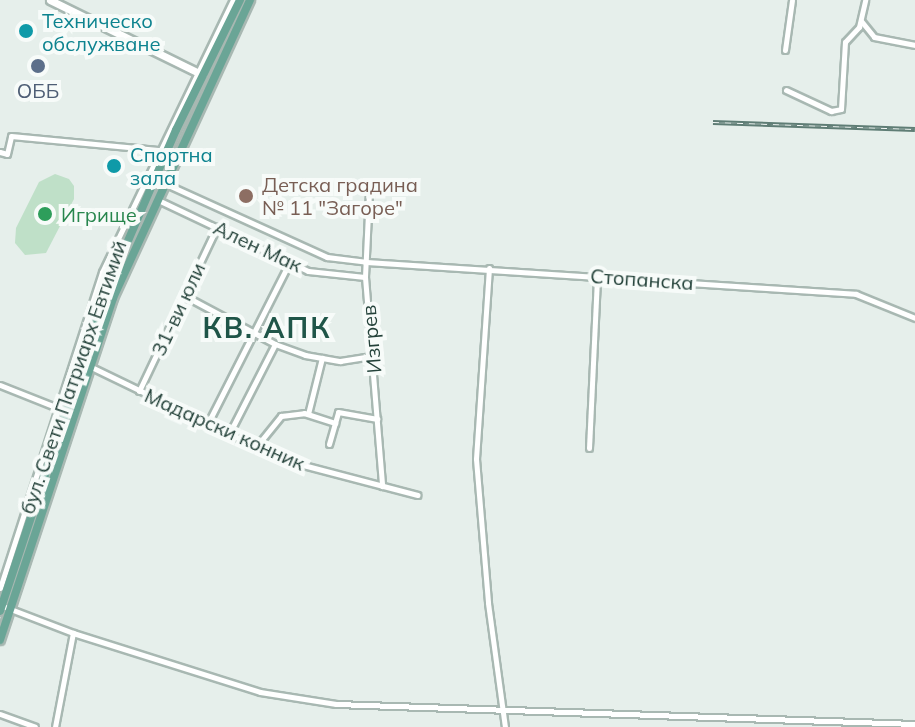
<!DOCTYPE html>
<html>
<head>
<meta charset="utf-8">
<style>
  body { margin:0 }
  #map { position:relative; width:915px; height:727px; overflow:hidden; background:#e6efeb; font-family:Mulish,sans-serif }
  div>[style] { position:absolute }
  .green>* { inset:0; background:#bfe0c8 }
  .roads { filter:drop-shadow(2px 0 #a8b8b2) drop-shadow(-2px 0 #a8b8b2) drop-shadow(0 2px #a8b8b2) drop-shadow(0 -2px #a8b8b2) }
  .minor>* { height:5px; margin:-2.5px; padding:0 2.5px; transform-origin:2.5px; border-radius:2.5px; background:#fff }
  .secondary>* { height:7px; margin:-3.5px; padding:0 3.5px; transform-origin:3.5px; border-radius:3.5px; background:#fff }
  .primary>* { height:8px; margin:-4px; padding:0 4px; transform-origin:4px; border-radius:4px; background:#6aa596 }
  .rail>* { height:5px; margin-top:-2.5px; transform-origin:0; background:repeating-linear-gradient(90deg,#f7fbf9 0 6px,#5f7d75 0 12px); box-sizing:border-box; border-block:2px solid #5f7d75 }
  .dots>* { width:22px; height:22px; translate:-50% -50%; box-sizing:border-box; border:4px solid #f7fbf9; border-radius:50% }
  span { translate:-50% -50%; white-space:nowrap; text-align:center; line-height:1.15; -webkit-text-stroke:8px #f7fbf9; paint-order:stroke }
  .culture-label { font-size:20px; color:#0d838f }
  .left { translate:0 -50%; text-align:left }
  .service-label { font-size:20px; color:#4e5e75 }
  .education-label { font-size:20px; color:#785e54 }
  .leisure-label { font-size:20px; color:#27864d }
  .street-label { font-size:20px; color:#24423a }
  .district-label { font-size:28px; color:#1f5548; font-weight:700; letter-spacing:2px }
</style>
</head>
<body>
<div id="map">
  <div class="green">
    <i style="clip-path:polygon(55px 174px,69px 179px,74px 186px,74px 199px,46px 253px,25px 255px,15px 243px,16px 228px,39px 182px)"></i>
  </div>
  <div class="roads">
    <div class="minor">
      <i style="left:862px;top:22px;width:19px;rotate:51deg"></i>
      <i style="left:874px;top:37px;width:42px;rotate:11deg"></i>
      <i style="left:785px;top:50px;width:50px;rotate:-82deg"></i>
      <i style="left:786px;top:90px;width:50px;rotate:25deg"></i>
      <i style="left:831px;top:111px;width:10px;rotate:-11deg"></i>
      <i style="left:841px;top:109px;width:67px;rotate:-86.6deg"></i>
      <i style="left:845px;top:42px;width:21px;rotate:-47deg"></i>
      <i style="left:859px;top:27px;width:28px;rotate:-77deg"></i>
      <i style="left:0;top:152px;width:7px;rotate:16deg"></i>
      <i style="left:7px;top:154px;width:18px;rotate:-77deg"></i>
      <i style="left:11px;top:136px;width:150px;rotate:5.4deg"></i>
      <i style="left:166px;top:184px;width:177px;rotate:24.4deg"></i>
      <i style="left:327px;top:257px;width:38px;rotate:7deg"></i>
      <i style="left:365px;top:262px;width:492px;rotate:3.7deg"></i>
      <i style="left:856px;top:294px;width:64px;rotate:22.1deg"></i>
      <i style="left:369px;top:192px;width:85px;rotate:92.7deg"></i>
      <i style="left:365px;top:277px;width:210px;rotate:85.3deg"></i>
      <i style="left:158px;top:200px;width:166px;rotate:25.3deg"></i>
      <i style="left:308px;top:271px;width:57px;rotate:6deg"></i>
      <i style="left:489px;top:268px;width:191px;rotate:93.9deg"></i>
      <i style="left:476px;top:459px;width:144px;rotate:85.2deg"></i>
      <i style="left:488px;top:603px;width:125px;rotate:82.2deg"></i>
      <i style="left:185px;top:296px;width:102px;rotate:28.1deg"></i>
      <i style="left:275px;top:344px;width:32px;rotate:20deg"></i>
      <i style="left:305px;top:355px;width:36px;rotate:10deg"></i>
      <i style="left:340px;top:361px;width:32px;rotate:-9deg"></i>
      <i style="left:83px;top:363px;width:223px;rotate:25.8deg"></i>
      <i style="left:284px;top:460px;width:138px;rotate:14.7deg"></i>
      <i style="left:0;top:385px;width:62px;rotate:21.6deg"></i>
      <i style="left:139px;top:391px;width:182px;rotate:-64.6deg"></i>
      <i style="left:308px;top:414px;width:58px;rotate:-76deg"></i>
      <i style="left:208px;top:423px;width:179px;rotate:-63.1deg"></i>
      <i style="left:229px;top:434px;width:101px;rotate:-62.9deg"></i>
      <i style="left:329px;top:444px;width:33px;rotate:-74deg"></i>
      <i style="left:338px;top:412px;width:40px;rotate:10deg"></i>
      <i style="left:256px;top:447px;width:40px;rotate:-51deg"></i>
      <i style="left:281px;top:416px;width:23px;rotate:-7deg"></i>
      <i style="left:304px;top:413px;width:33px;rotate:18deg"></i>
      <i style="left:589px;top:448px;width:172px;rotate:-87.3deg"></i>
      <i style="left:0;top:588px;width:332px;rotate:-72.1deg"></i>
      <i style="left:102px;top:272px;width:302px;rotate:-64.3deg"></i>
      <i style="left:0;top:605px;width:78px;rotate:21deg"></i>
      <i style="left:73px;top:633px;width:196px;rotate:17.5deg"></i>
      <i style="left:260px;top:692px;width:77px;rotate:9deg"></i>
      <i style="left:336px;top:704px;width:579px;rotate:1.98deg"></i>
      <i style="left:0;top:714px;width:37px;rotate:20deg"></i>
      <i style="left:55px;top:727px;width:96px;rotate:-79.2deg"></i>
    </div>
    <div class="secondary">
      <i style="left:50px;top:0;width:170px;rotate:26.1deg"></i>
    </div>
    <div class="primary">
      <i style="left:0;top:611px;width:334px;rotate:-71.7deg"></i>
      <i style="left:105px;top:294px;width:179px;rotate:-66.6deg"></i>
      <i style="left:176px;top:130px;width:145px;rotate:-63.8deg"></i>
      <i style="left:0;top:640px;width:360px;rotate:-71.7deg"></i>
      <i style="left:113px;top:298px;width:328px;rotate:-65.3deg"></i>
    </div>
  </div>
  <div class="rail">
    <i style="left:713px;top:122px;width:202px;rotate:2deg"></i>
  </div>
  <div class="dots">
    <i style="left:26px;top:31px;background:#0f9aa8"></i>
    <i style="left:38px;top:66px;background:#5c6f8a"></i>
    <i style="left:114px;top:166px;background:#0f9aa8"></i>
    <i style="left:246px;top:196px;background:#8d6e63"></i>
    <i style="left:45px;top:214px;background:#2e9e5b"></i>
  </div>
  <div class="culture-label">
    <span class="left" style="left:42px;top:32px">Техническо<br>обслужване</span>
    <span class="left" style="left:130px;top:166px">Спортна<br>зала</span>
  </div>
  <div class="service-label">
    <span style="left:38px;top:90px">ОББ</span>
  </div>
  <div class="education-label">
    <span class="left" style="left:262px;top:196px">Детска градина<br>№ 11 "Загоре"</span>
  </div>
  <div class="leisure-label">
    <span class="left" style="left:61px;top:214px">Игрище</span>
  </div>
  <div class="street-label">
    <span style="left:258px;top:246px;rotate:25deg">Ален Мак</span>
    <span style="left:642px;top:279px;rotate:4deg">Стопанска</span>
    <span style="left:178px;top:309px;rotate:-65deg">31-ви юли</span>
    <span style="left:371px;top:339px;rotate:-95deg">Изгрев</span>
    <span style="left:73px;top:377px;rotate:-71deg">бул. Свети Патриарх Евтимий</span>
    <span style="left:225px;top:429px;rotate:24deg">Мадарски конник</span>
  </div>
  <div class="district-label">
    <span style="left:267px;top:328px">КВ. АПК</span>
  </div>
</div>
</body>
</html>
